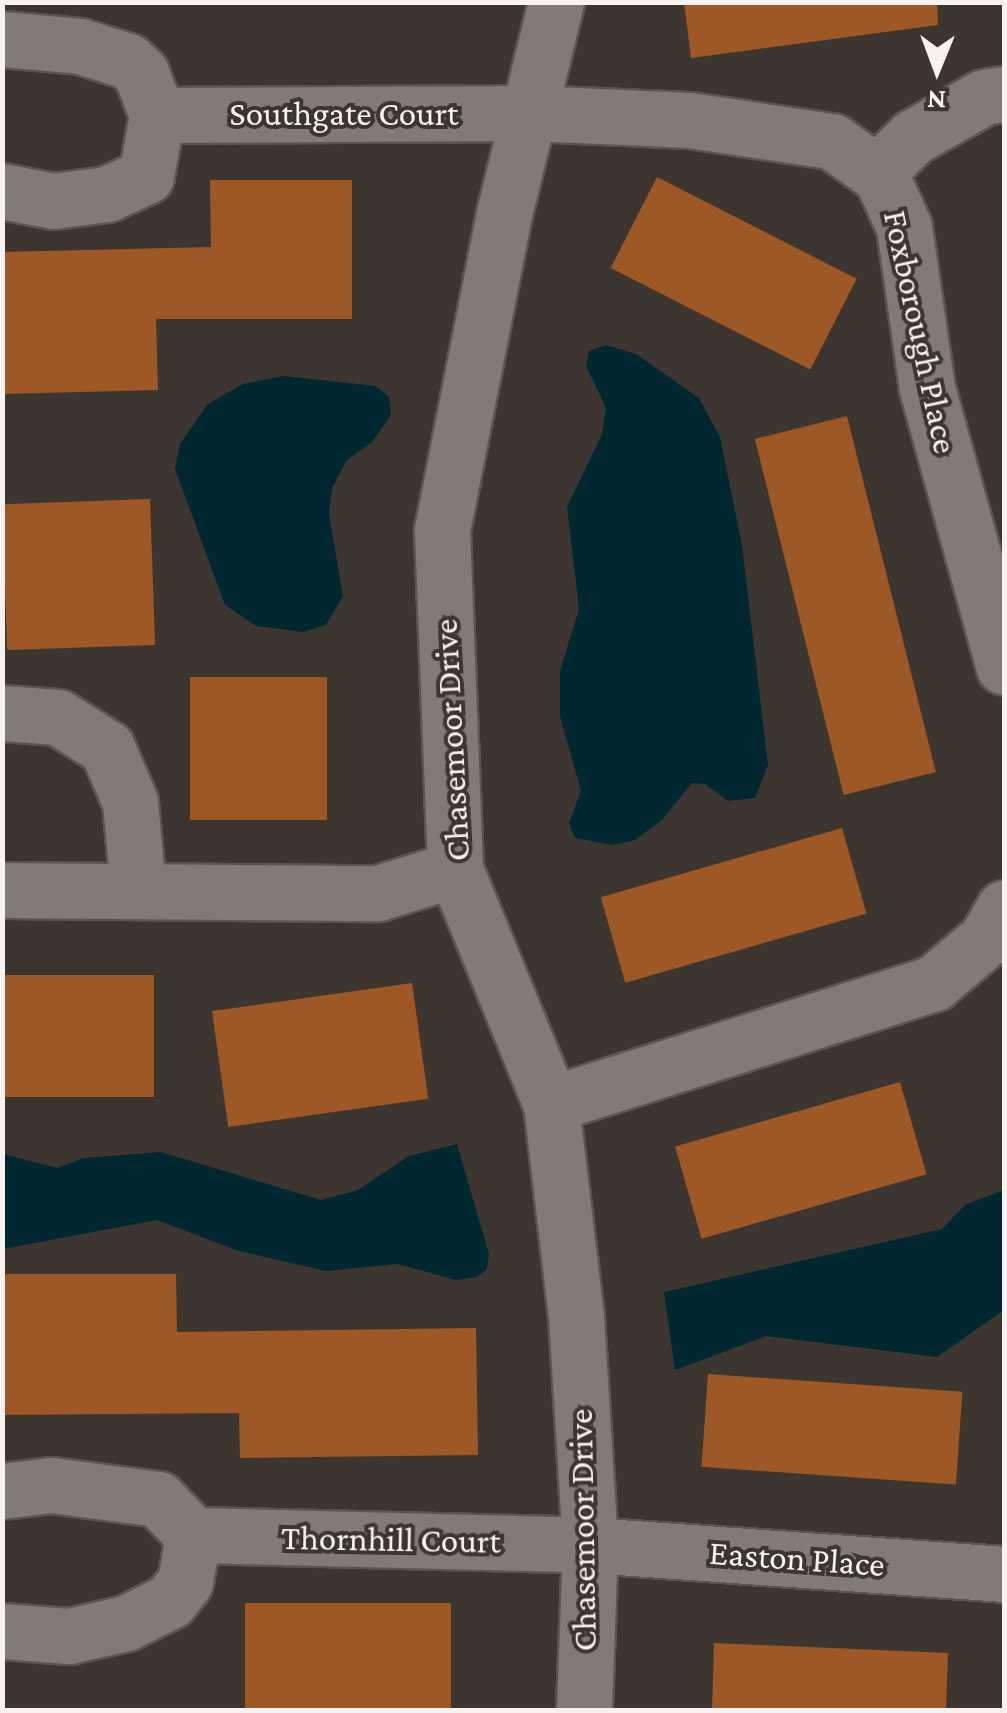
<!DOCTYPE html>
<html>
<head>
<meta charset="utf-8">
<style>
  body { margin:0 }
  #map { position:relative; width:1007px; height:1713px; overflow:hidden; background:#3d3530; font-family:"Crimson Pro",serif }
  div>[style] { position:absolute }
  .water>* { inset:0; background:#012830 }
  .building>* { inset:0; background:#9d5825; transform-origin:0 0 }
  .roads { filter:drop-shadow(2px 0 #5b5550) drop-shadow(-2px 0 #5b5550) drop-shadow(0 2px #5b5550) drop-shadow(0 -2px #5b5550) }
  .minor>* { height:55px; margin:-27.5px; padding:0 27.5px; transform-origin:27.5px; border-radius:27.5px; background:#827a74 }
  span { translate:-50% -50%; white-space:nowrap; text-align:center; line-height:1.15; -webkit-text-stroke:8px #3d3530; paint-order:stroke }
  .street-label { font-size:35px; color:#f8f3f0 }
  .frame { position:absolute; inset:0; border:5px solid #f8f3f0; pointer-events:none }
  .north { position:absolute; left:887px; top:20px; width:100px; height:100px; -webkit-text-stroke:8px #3d3530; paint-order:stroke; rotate:181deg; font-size:28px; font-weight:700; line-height:40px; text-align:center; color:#f8f3f0 }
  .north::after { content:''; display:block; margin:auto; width:35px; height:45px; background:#f8f3f0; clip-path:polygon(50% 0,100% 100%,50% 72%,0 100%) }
</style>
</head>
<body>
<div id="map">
  <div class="water">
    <i style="clip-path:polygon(606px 345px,636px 354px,699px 398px,720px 437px,742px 545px,768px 765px,755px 798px,728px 801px,705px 784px,692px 783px,662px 820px,635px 840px,613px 845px,575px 838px,569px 823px,581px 791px,560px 716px,560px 671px,579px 609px,567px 507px,602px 434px,606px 408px,586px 366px,589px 351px)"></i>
    <i style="clip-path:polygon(284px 376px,376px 386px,389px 397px,391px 415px,372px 442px,347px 460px,332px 488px,329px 514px,343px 596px,326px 625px,303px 632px,256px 626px,225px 605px,175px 469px,180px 444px,208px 404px,243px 384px)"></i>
    <i style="clip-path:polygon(457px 1144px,489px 1254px,487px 1269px,477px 1277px,456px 1280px,398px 1264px,326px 1271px,239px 1251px,157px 1220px,3px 1249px,3px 1154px,57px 1168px,84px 1158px,161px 1152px,321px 1200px,358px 1190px,409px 1156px)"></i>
    <i style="clip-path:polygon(1004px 1190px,1004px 1310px,937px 1357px,766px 1336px,675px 1370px,664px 1292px,942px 1229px,965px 1205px)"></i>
  </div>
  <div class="building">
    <i style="clip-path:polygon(684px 2px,937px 2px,938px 25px,691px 58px)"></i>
    <i style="left:657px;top:177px;width:224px;height:102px;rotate:27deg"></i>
    <i style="clip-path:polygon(210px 180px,352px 180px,352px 319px,156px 319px,158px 390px,2px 394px,2px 252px,211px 247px)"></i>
    <i style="left:847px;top:416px;width:367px;height:95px;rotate:76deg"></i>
    <i style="left:150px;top:499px;width:146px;height:148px;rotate:88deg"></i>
    <i style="left:327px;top:677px;width:143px;height:137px;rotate:90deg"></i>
    <i style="left:842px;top:828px;width:89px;height:251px;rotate:74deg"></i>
    <i style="left:154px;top:975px;width:122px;height:152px;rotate:90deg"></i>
    <i style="left:412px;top:983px;width:117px;height:202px;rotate:82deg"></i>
    <i style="left:900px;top:1082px;width:96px;height:234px;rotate:74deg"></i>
    <i style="clip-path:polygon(2px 1274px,176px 1274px,177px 1332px,476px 1328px,478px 1455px,240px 1458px,239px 1413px,2px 1415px)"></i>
    <i style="left:708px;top:1374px;width:255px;height:93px;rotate:4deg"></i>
    <i style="left:451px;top:1603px;width:107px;height:206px;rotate:90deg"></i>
    <i style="clip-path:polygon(714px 1643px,948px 1653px,946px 1710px,712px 1710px)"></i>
  </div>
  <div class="roads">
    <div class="minor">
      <i style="left:556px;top:2px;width:218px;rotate:103.8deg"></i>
      <i style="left:504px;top:214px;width:322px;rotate:101.1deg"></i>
      <i style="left:442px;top:530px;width:339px;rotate:87.8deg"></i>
      <i style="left:455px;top:869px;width:254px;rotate:67.8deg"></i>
      <i style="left:551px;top:1104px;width:213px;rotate:83.3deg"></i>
      <i style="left:576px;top:1316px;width:229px;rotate:86.5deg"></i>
      <i style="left:590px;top:1545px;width:165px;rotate:92.1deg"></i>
      <i style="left:2px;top:39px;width:78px;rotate:5.1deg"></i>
      <i style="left:80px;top:46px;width:50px;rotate:17.4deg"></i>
      <i style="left:128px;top:61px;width:18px;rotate:43deg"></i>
      <i style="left:141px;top:73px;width:45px;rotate:69.1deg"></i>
      <i style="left:157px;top:115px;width:62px;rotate:100.2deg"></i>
      <i style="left:146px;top:176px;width:43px;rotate:155.2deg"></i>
      <i style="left:107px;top:194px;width:54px;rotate:172.6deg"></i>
      <i style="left:53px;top:201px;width:52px;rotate:-168.9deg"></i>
      <i style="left:157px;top:115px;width:373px;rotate:-0.3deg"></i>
      <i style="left:530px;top:113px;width:159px;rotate:2.5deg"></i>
      <i style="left:689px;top:120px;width:145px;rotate:8.4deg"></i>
      <i style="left:832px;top:141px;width:60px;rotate:35.5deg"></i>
      <i style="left:881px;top:176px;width:56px;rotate:65.7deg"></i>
      <i style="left:904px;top:227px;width:163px;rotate:81.9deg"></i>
      <i style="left:927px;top:388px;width:289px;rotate:74.6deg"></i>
      <i style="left:876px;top:173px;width:52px;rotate:-44.2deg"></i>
      <i style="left:913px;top:137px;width:81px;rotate:-29.4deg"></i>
      <i style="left:984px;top:97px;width:20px;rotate:-9deg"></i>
      <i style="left:2px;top:713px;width:56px;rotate:4.1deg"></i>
      <i style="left:58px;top:717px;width:58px;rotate:32.3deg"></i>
      <i style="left:107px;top:748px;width:59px;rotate:66.9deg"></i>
      <i style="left:130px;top:802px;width:87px;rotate:84.7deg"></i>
      <i style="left:2px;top:890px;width:376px;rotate:0.5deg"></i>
      <i style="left:378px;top:893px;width:81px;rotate:-17.3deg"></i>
      <i style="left:551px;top:1104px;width:402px;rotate:-17.5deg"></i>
      <i style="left:934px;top:983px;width:68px;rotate:-40.2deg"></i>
      <i style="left:986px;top:939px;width:36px;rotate:-60deg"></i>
      <i style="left:2px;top:1491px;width:49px;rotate:-7deg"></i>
      <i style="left:51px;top:1485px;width:108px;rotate:7.5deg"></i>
      <i style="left:158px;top:1499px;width:50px;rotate:45.8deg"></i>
      <i style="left:193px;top:1535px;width:397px;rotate:1.4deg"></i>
      <i style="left:590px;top:1545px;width:415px;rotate:4deg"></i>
      <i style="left:2px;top:1631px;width:67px;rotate:4.3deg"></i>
      <i style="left:69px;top:1636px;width:58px;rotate:-12.8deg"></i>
      <i style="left:126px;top:1623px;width:49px;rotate:-26.6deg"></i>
      <i style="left:170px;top:1601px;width:24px;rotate:-52deg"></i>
      <i style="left:185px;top:1582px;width:48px;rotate:-80.3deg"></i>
    </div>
  </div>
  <div class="street-label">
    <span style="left:344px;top:114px">Southgate Court</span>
    <span style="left:920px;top:332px;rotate:78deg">Foxborough Place</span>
    <span style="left:452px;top:740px;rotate:-93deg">Chasemoor Drive</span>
    <span style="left:583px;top:1530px;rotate:-91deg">Chasemoor Drive</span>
    <span style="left:391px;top:1540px;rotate:1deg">Thornhill Court</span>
    <span style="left:797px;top:1559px;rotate:4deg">Easton Place</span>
  </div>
  <div class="frame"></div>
  <div class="north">N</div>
</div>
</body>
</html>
